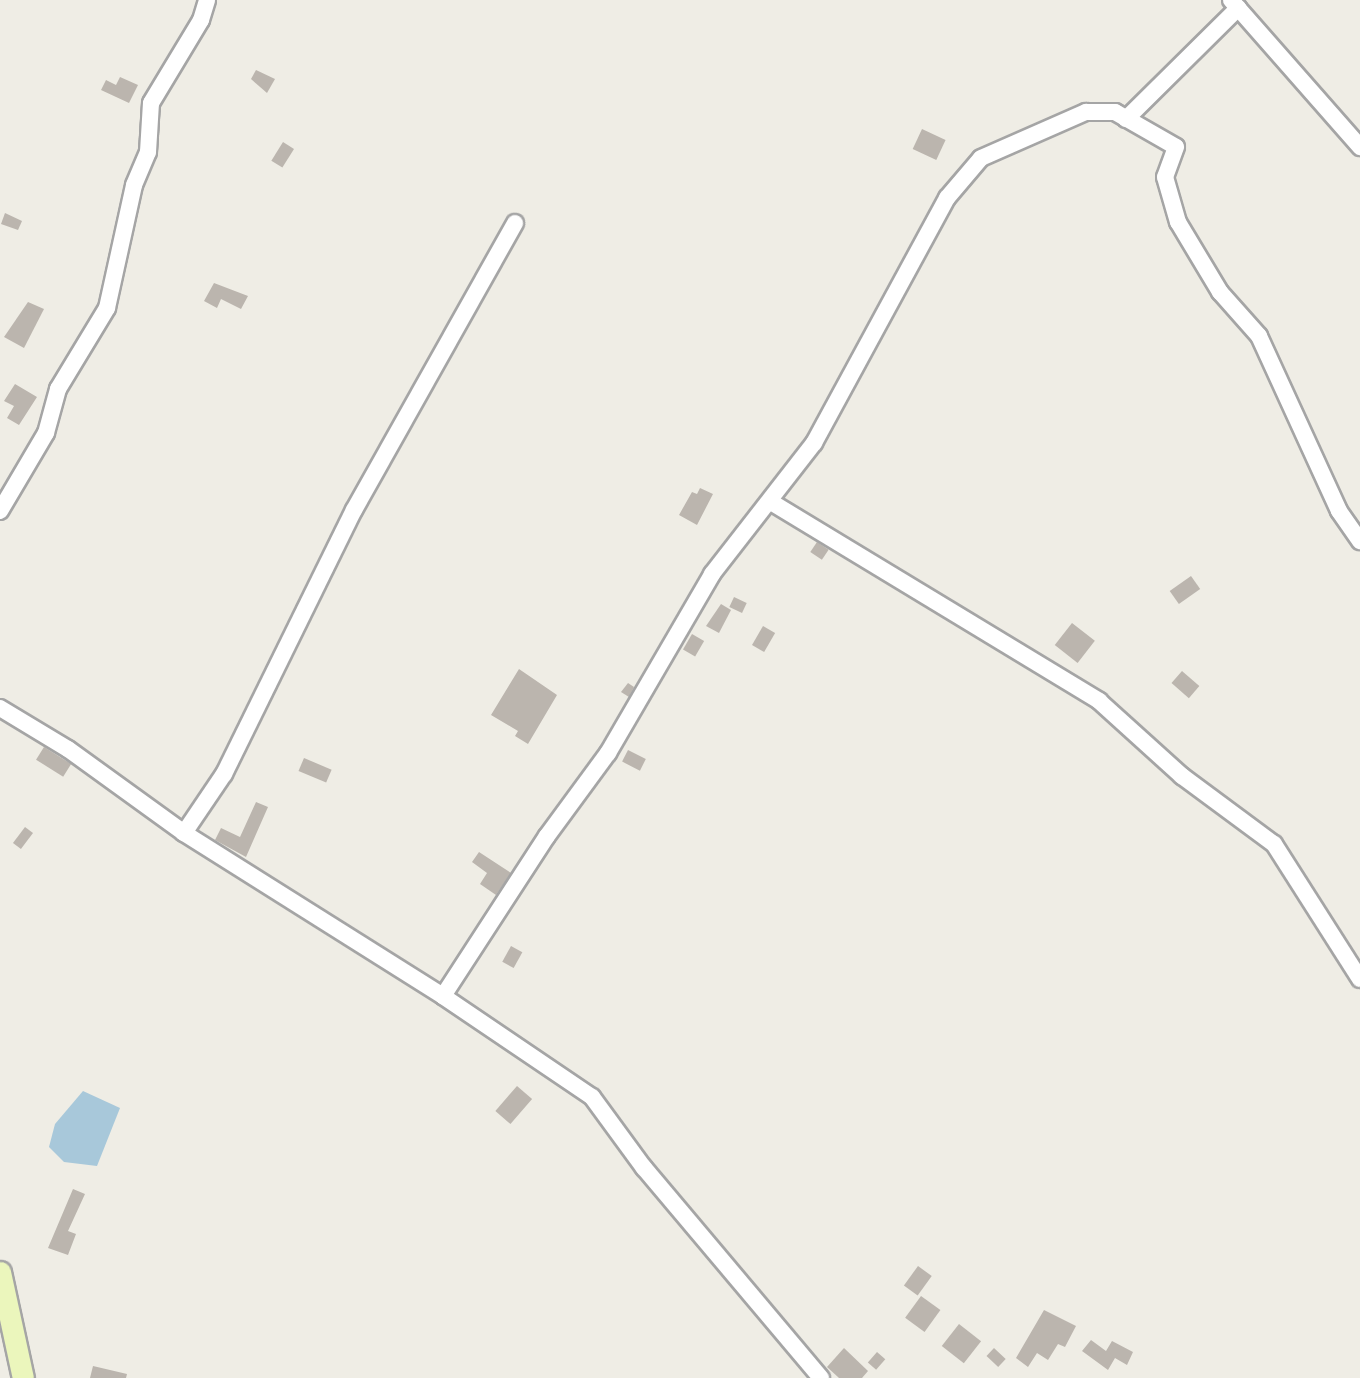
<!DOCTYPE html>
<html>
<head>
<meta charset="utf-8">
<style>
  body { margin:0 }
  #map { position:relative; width:1360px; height:1378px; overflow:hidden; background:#efede5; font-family:Roboto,sans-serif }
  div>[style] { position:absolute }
  .water>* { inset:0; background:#a8c8da }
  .building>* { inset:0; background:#bbb5ae; transform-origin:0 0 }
  .roads { filter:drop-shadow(2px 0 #a5a5a5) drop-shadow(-2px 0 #a5a5a5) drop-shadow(0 2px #a5a5a5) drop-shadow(0 -2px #a5a5a5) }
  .minor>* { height:16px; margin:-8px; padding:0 8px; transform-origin:8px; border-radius:8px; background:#fff }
  .secondary>* { height:21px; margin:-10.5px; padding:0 10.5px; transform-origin:10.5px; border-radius:10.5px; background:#ebf6bc }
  span { translate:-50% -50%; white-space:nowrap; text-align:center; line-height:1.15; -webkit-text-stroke:5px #fff; paint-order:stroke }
</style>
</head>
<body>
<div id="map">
  <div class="water">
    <i style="clip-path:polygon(83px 1091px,120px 1108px,97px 1166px,64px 1162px,49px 1147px,55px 1124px)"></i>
  </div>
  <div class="building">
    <i style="clip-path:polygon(256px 70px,275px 79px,267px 93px,251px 79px)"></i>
    <i style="clip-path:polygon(120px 77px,138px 85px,129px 103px,101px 90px,106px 80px,116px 85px)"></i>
    <i style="left:922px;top:129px;width:26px;height:22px;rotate:25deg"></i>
    <i style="left:283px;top:142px;width:13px;height:22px;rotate:32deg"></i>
    <i style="clip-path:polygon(5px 213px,22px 221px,18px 230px,1px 224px)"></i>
    <i style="clip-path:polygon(214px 283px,248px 296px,241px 309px,221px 299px,217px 308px,204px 301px)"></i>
    <i style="clip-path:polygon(28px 302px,44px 309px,24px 348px,4px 337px)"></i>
    <i style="clip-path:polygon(15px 384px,37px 397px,19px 425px,7px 418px,14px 406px,4px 401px)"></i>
    <i style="clip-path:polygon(700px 488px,713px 494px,697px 525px,679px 515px,692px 492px,697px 494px)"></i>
    <i style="left:817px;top:542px;width:14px;height:12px;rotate:34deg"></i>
    <i style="left:1191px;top:576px;width:16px;height:26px;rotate:55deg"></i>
    <i style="left:734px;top:597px;width:14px;height:11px;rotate:25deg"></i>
    <i style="clip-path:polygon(721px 604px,731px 610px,719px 633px,706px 626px)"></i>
    <i style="left:1072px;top:623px;width:29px;height:28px;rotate:38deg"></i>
    <i style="left:763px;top:626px;width:14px;height:22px;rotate:30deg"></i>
    <i style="left:692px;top:634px;width:14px;height:18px;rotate:30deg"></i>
    <i style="clip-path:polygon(519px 669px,557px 695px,528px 744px,515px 736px,518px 731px,491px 715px)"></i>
    <i style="left:1182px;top:671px;width:23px;height:16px;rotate:41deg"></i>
    <i style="clip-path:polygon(628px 683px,634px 687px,629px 697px,621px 692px)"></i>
    <i style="left:44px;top:747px;width:32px;height:15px;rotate:32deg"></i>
    <i style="left:628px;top:750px;width:20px;height:13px;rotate:27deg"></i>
    <i style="left:304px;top:758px;width:30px;height:14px;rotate:23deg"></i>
    <i style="clip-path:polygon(256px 802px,268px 807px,246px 857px,215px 840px,221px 828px,240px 837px)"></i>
    <i style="left:25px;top:827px;width:10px;height:20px;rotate:37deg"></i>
    <i style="clip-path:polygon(479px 852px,511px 873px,496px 895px,480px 884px,487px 873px,472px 862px)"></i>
    <i style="left:511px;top:946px;width:13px;height:18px;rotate:29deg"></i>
    <i style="left:517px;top:1086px;width:20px;height:33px;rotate:41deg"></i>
    <i style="clip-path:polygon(73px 1189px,85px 1194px,68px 1231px,76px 1234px,68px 1255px,48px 1248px)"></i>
    <i style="left:918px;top:1266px;width:17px;height:24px;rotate:36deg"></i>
    <i style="left:921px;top:1296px;width:24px;height:27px;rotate:36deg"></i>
    <i style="clip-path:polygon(1044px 1310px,1076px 1326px,1065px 1347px,1058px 1344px,1048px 1360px,1037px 1353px,1028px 1367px,1016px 1358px)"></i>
    <i style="left:959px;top:1324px;width:28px;height:28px;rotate:38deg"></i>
    <i style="clip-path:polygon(1091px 1340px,1106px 1351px,1112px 1341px,1133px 1352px,1127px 1365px,1115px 1358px,1108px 1370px,1082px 1351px)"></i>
    <i style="clip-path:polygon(844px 1348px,868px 1371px,862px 1378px,839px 1378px,827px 1367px)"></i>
    <i style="left:994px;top:1348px;width:16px;height:11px;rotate:43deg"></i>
    <i style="left:877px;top:1352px;width:11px;height:14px;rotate:41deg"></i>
    <i style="clip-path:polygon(93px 1366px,127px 1374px,126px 1378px,90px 1378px)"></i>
  </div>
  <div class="roads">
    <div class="minor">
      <i style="left:1231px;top:0;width:196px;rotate:48.7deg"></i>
      <i style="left:1126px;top:119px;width:158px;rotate:-44.7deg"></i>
      <i style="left:771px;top:502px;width:384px;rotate:31.2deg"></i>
      <i style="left:1099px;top:701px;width:112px;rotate:42.1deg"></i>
      <i style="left:1182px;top:776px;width:114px;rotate:36.5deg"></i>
      <i style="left:1274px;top:844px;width:160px;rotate:57.5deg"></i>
      <i style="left:0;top:511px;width:91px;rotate:-59.5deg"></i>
      <i style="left:46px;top:433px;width:46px;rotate:-74.7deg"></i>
      <i style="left:58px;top:389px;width:95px;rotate:-58.8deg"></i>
      <i style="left:107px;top:308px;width:126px;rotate:-77.6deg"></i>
      <i style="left:134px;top:185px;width:36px;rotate:-67deg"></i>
      <i style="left:148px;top:152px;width:49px;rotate:-86.5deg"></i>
      <i style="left:151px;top:103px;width:97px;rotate:-58.9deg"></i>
      <i style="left:201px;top:20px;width:21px;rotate:-73deg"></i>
      <i style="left:0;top:708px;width:79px;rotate:31.1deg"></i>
      <i style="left:68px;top:749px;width:143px;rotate:35.9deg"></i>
      <i style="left:184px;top:833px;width:306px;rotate:32.2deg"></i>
      <i style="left:184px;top:833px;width:71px;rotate:-55.9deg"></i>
      <i style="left:224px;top:774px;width:294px;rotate:-63.8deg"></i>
      <i style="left:354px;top:510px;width:329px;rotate:-60.7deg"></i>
      <i style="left:821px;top:1378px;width:275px;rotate:-130.1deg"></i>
      <i style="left:644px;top:1168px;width:88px;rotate:-126.2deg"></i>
      <i style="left:592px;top:1097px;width:180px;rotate:-145.9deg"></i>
      <i style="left:443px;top:996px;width:191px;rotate:-57deg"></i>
      <i style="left:547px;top:836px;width:103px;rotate:-53.7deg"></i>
      <i style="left:608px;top:753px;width:207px;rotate:-59.8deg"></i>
      <i style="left:712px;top:574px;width:166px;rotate:-52.1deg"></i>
      <i style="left:814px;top:443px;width:279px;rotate:-61.5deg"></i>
      <i style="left:947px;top:198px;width:52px;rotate:-49.6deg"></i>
      <i style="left:981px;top:158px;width:115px;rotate:-23.7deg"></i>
      <i style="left:1086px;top:112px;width:29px"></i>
      <i style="left:1115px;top:112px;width:70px;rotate:29.8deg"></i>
      <i style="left:1176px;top:147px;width:32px;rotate:110deg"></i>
      <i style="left:1165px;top:177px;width:47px;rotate:73.9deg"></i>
      <i style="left:1178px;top:222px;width:82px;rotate:59deg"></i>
      <i style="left:1220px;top:292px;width:59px;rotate:48.4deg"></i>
      <i style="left:1259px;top:336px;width:192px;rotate:65.4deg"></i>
      <i style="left:1339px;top:511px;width:37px;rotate:55deg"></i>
    </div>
    <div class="secondary">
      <i style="left:0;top:1272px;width:108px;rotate:77.8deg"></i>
    </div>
  </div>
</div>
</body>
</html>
